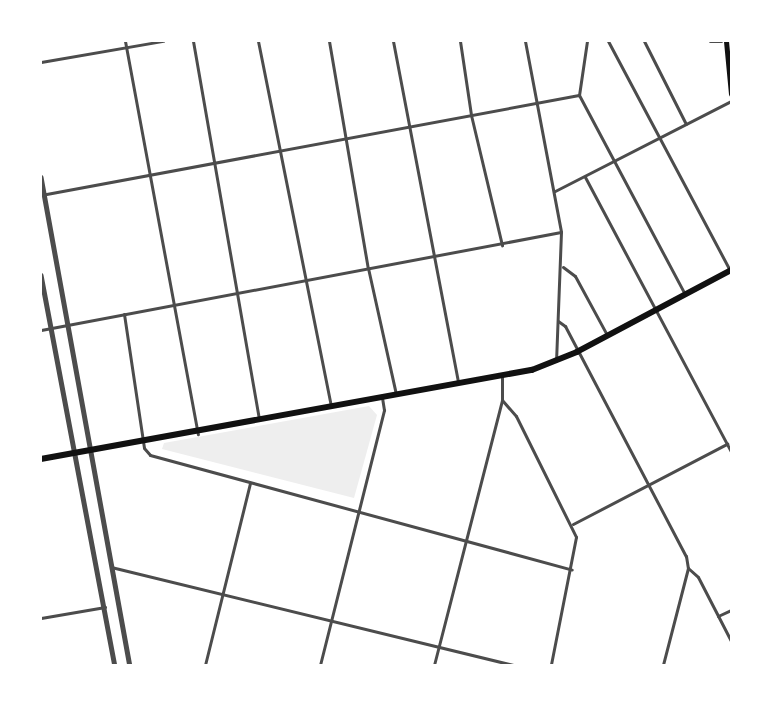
<!DOCTYPE html>
<html>
<head>
<meta charset="utf-8">
<style>
  body { margin:0 }
  #map { position:relative; width:772px; height:706px; overflow:hidden; background:#fff; font-family:"Roboto Condensed",sans-serif }
  div>[style] { position:absolute }
  .green>* { inset:0; background:#eee }
  .minor>* { height:3px; margin:-1.5px; padding:0 1.5px; transform-origin:1.5px; border-radius:1.5px; background:#4c4c4c }
  .tertiary>* { height:4.5px; margin:-2.25px; padding:0 2.25px; transform-origin:2.25px; border-radius:2.25px; background:#4c4c4c }
  .secondary>* { height:5px; margin:-2.5px; padding:0 2.5px; transform-origin:2.5px; border-radius:2.5px; background:#111 }
  .primary>* { height:5.5px; margin:-2.75px; padding:0 2.75px; transform-origin:2.75px; border-radius:2.75px; background:#111 }
  span { translate:-50% -50%; white-space:nowrap; text-align:center; line-height:1.15; -webkit-text-stroke:5px #fff; paint-order:stroke }
  .frame { position:absolute; inset:0; border:42px solid #fff; pointer-events:none }
</style>
</head>
<body>
<div id="map">
  <div class="green">
    <i style="clip-path:polygon(369px 406px,377px 415px,354px 498px,162px 449px,164px 443px)"></i>
  </div>
  <div class="minor">
    <i style="left:125px;top:41px;width:400px;rotate:79.5deg"></i>
    <i style="left:193px;top:41px;width:384px;rotate:80.1deg"></i>
    <i style="left:258px;top:41px;width:372px;rotate:78.7deg"></i>
    <i style="left:329px;top:41px;width:230px;rotate:80.3deg"></i>
    <i style="left:368px;top:268px;width:129px;rotate:77.5deg"></i>
    <i style="left:393px;top:41px;width:348px;rotate:79.2deg"></i>
    <i style="left:460px;top:41px;width:75px;rotate:81.5deg"></i>
    <i style="left:471px;top:115px;width:134px;rotate:76.6deg"></i>
    <i style="left:525px;top:41px;width:194px;rotate:79.3deg"></i>
    <i style="left:561px;top:232px;width:129px;rotate:92.2deg"></i>
    <i style="left:587px;top:41px;width:55px;rotate:98.4deg"></i>
    <i style="left:579px;top:95px;width:225px;rotate:62deg"></i>
    <i style="left:608px;top:41px;width:259px;rotate:62deg"></i>
    <i style="left:644px;top:41px;width:93px;rotate:63.2deg"></i>
    <i style="left:710px;top:41px;width:11px"></i>
    <i style="left:41px;top:62px;width:124px;rotate:-9.8deg"></i>
    <i style="left:585px;top:177px;width:311px;rotate:62deg"></i>
    <i style="left:555px;top:191px;width:198px;rotate:-27.1deg"></i>
    <i style="left:41px;top:195px;width:547px;rotate:-10.53deg"></i>
    <i style="left:563px;top:267px;width:15px;rotate:37deg"></i>
    <i style="left:575px;top:276px;width:67px;rotate:61.5deg"></i>
    <i style="left:124px;top:314px;width:135px;rotate:81.5deg"></i>
    <i style="left:144px;top:448px;width:9px;rotate:49deg"></i>
    <i style="left:150px;top:455px;width:437px;rotate:15.2deg"></i>
    <i style="left:558px;top:321px;width:9px;rotate:36deg"></i>
    <i style="left:565px;top:326px;width:260px;rotate:62.3deg"></i>
    <i style="left:686px;top:556px;width:12px;rotate:81deg"></i>
    <i style="left:688px;top:568px;width:100px;rotate:104.5deg"></i>
    <i style="left:41px;top:330px;width:529px;rotate:-10.67deg"></i>
    <i style="left:502px;top:400px;width:21px;rotate:49deg"></i>
    <i style="left:516px;top:416px;width:135px;rotate:63.6deg"></i>
    <i style="left:576px;top:537px;width:130px;rotate:101.1deg"></i>
    <i style="left:573px;top:524px;width:174px;rotate:-27.5deg"></i>
    <i style="left:111px;top:567px;width:414px;rotate:13.7deg"></i>
    <i style="left:688px;top:568px;width:13px;rotate:42deg"></i>
    <i style="left:698px;top:577px;width:72px;rotate:62.7deg"></i>
    <i style="left:718px;top:616px;width:14px;rotate:-25deg"></i>
    <i style="left:41px;top:618px;width:65px;rotate:-9.8deg"></i>
    <i style="left:205px;top:665px;width:187px;rotate:-76.1deg"></i>
    <i style="left:320px;top:665px;width:263px;rotate:-75.9deg"></i>
    <i style="left:384px;top:410px;width:12px;rotate:-99deg"></i>
    <i style="left:434px;top:665px;width:274px;rotate:-75.6deg"></i>
    <i style="left:502px;top:400px;width:25px;rotate:-90deg"></i>
  </div>
  <div class="tertiary">
    <i style="left:41px;top:177px;width:496px;rotate:79.7deg"></i>
    <i style="left:41px;top:275px;width:397px;rotate:79.3deg"></i>
  </div>
  <div class="secondary">
    <i style="left:726px;top:41px;width:53px;rotate:84.6deg"></i>
  </div>
  <div class="primary">
    <i style="left:41px;top:459px;width:499px;rotate:-10.3deg"></i>
    <i style="left:532px;top:370px;width:48px;rotate:-21.8deg"></i>
    <i style="left:577px;top:352px;width:174px;rotate:-28deg"></i>
  </div>
  <div class="frame"></div>
</div>
</body>
</html>
